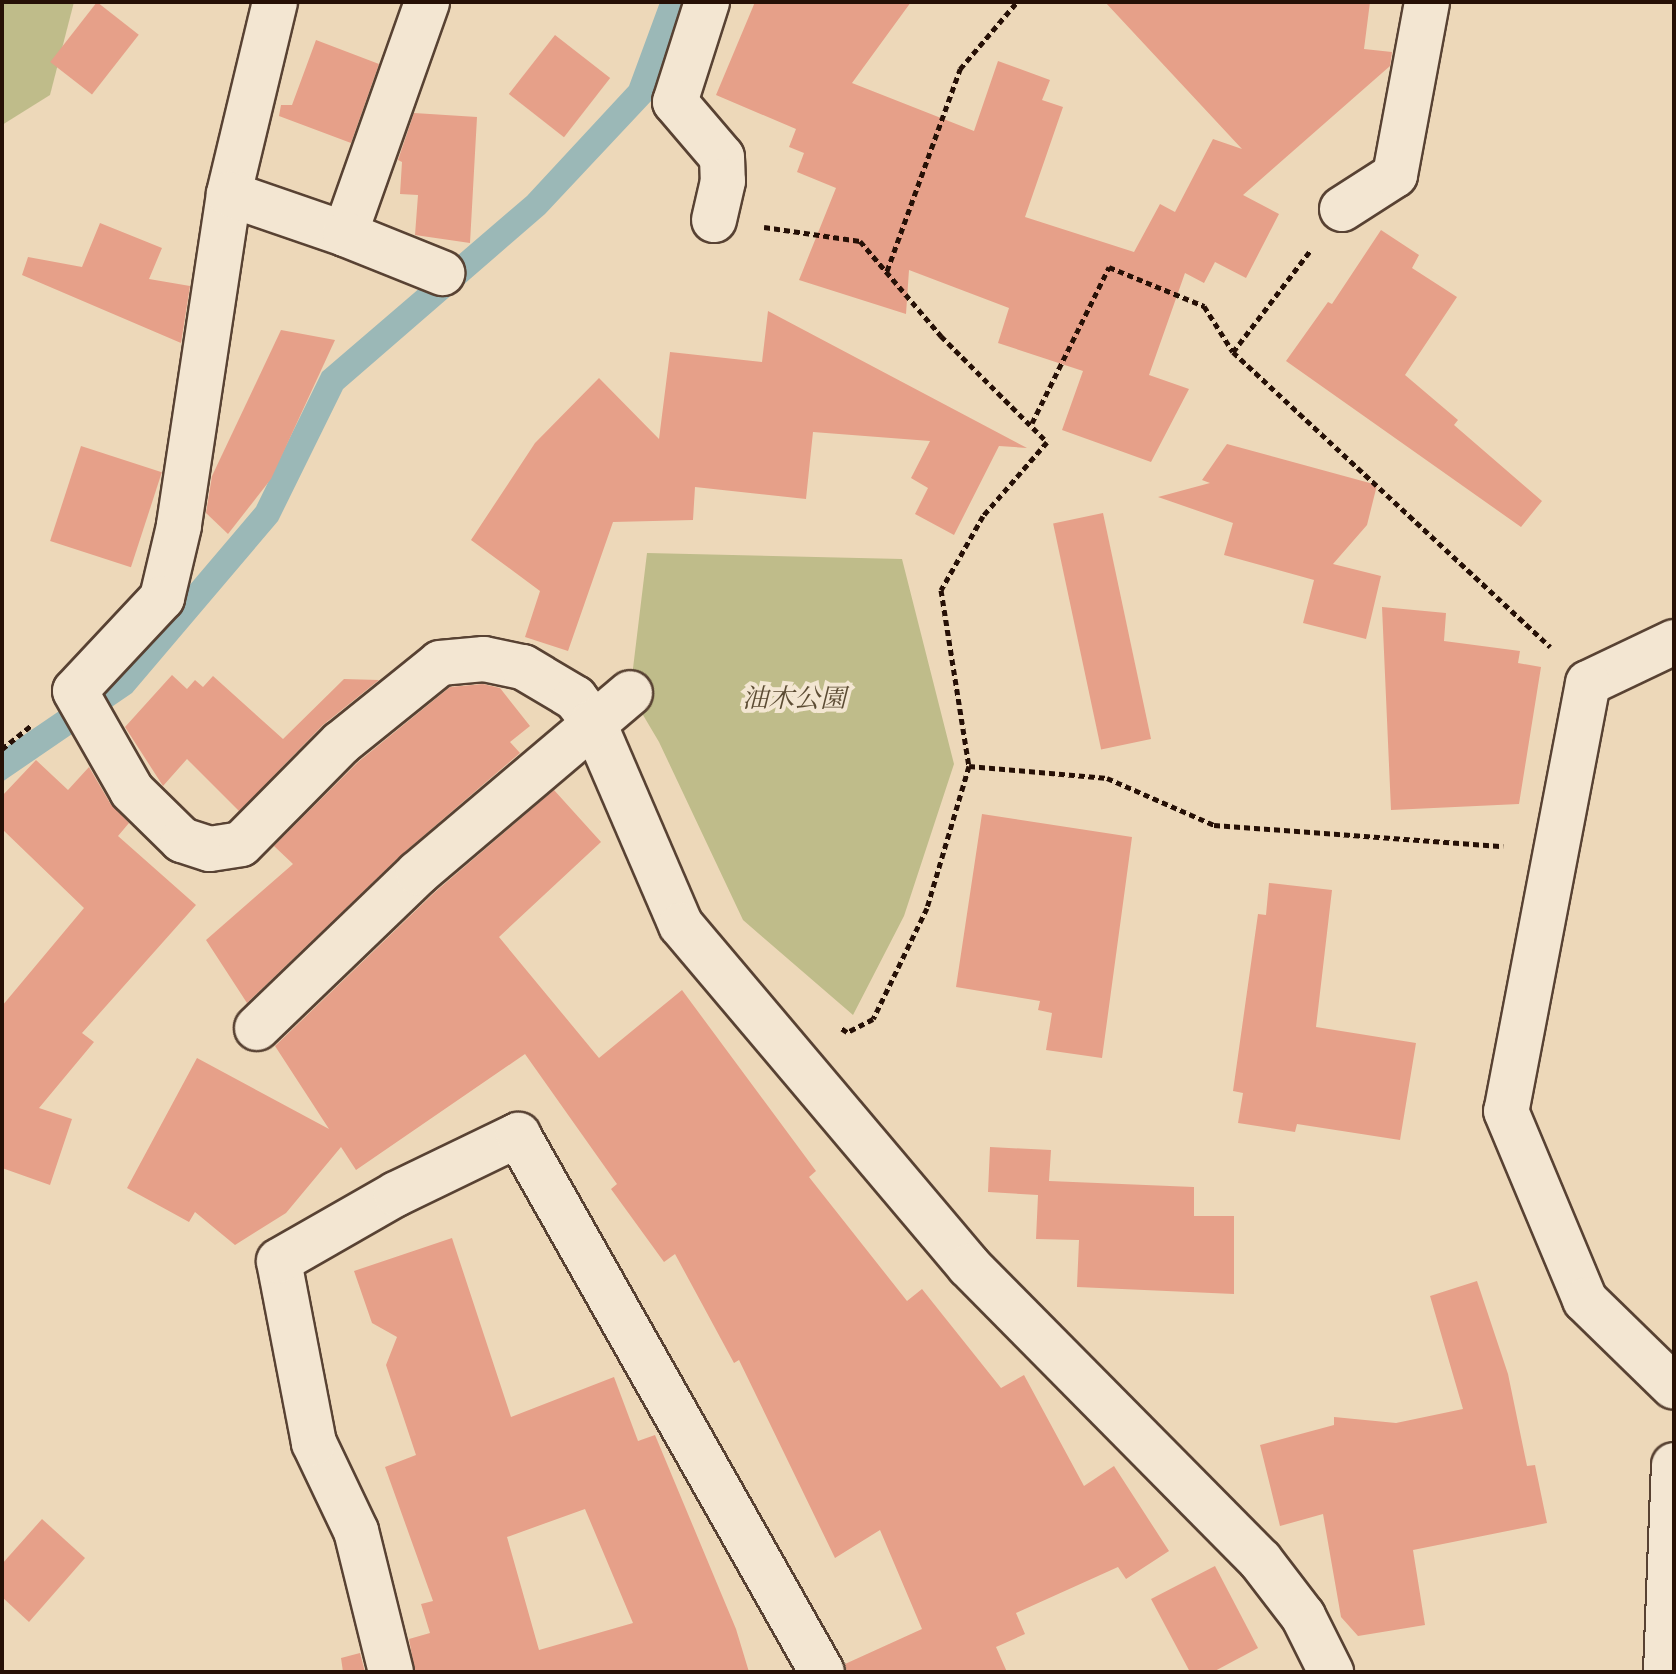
<!DOCTYPE html>
<html>
<head>
<meta charset="utf-8">
<style>
  body { margin:0 }
  #map { position:relative; width:1676px; height:1674px; overflow:hidden; background:#edd8b9; font-family:Cardo,"Noto Serif JP",serif }
  div>[style] { position:absolute }
  .green>* { inset:0; background:#bfbc8a }
  .water>* { inset:0; background:#9bb8b7 }
  .building>* { inset:0; background:#e6a089; transform-origin:0 0 }
  .path>* { height:5px; margin-top:-2.5px; transform-origin:0; background:repeating-linear-gradient(90deg,#261006 0 6px,transparent 0 10px) }
  .roads { filter:drop-shadow(2px 0 #584233) drop-shadow(-2px 0 #584233) drop-shadow(0 2px #584233) drop-shadow(0 -2px #584233) }
  .minor>* { height:44px; margin:-22px; padding:0 22px; transform-origin:22px; border-radius:22px; background:#f3e6d2 }
  .secondary>* { height:44px; margin:-22px; padding:0 22px; transform-origin:22px; border-radius:22px; background:#f3e6d2 }
  span { translate:-50% -50%; white-space:nowrap; text-align:center; line-height:1.15; -webkit-text-stroke:8px #f3e6d2; paint-order:stroke }
  .park-label { font-size:26px; color:#5c4c34; font-style:italic }
  .frame { position:absolute; inset:0; border:4px solid #261006; pointer-events:none }
</style>
</head>
<body>
<div id="map">
  <div class="green">
    <i style="clip-path:polygon(2px 2px,74px 2px,50px 95px,2px 125px)"></i>
    <i style="clip-path:polygon(647px 553px,902px 559px,954px 764px,904px 916px,853px 1015px,743px 920px,659px 742px,630px 693px)"></i>
  </div>
  <div class="water">
    <i style="clip-path:polygon(660px 2px,688px 2px,652px 100px,545px 214px,343px 389px,278px 521px,132px 693px,2px 782px,2px 750px,115px 673px,256px 507px,322px 372px,527px 196px,629px 86px)"></i>
  </div>
  <div class="building">
    <i style="left:97px;top:2px;width:53px;height:76px;rotate:38deg"></i>
    <i style="clip-path:polygon(755px 2px,911px 2px,852px 83px,974px 131px,998px 61px,1050px 80px,1042px 100px,1063px 107px,1025px 217px,1134px 252px,1160px 204px,1175px 212px,1213px 139px,1242px 149px,1105px 2px,1370px 2px,1364px 49px,1392px 52px,1390px 66px,1243px 195px,1279px 214px,1246px 278px,1215px 262px,1204px 283px,1185px 273px,1149px 375px,1189px 389px,1151px 462px,1062px 430px,1083px 371px,998px 343px,1009px 308px,909px 270px,906px 314px,799px 280px,836px 188px,797px 172px,804px 153px,789px 147px,796px 129px,716px 95px)"></i>
    <i style="left:555px;top:35px;width:70px;height:75px;rotate:38deg"></i>
    <i style="clip-path:polygon(316px 40px,379px 64px,351px 143px,279px 116px,281px 105px,292px 105px)"></i>
    <i style="clip-path:polygon(414px 113px,477px 117px,470px 243px,415px 235px,418px 195px,400px 194px,402px 162px,398px 160px)"></i>
    <i style="clip-path:polygon(100px 223px,162px 248px,149px 279px,190px 286px,181px 343px,22px 275px,28px 257px,82px 267px)"></i>
    <i style="clip-path:polygon(1381px 230px,1419px 255px,1412px 268px,1457px 297px,1405px 375px,1458px 420px,1454px 425px,1542px 501px,1521px 527px,1286px 361px,1328px 302px,1332px 304px)"></i>
    <i style="clip-path:polygon(768px 311px,1027px 448px,999px 446px,954px 535px,915px 514px,928px 488px,911px 478px,930px 441px,813px 432px,806px 499px,695px 487px,693px 520px,613px 522px,568px 651px,525px 637px,540px 591px,471px 540px,535px 443px,599px 378px,659px 439px,670px 352px,762px 362px)"></i>
    <i style="clip-path:polygon(281px 330px,335px 340px,271px 479px,228px 534px,206px 513px,212px 476px)"></i>
    <i style="clip-path:polygon(1227px 444px,1377px 485px,1367px 525px,1333px 564px,1381px 576px,1366px 639px,1303px 623px,1314px 580px,1224px 555px,1233px 523px,1158px 497px,1210px 483px,1202px 480px)"></i>
    <i style="left:81px;top:446px;width:85px;height:100px;rotate:18deg"></i>
    <i style="left:1103px;top:513px;width:231px;height:51px;rotate:78deg"></i>
    <i style="clip-path:polygon(1382px 607px,1446px 613px,1444px 641px,1520px 651px,1518px 663px,1541px 667px,1519px 804px,1391px 810px)"></i>
    <i style="clip-path:polygon(172px 675px,187px 689px,195px 680px,203px 687px,213px 676px,283px 739px,344px 679px,379px 680px,323px 725px,239px 811px,187px 759px,163px 786px,125px 727px)"></i>
    <i style="clip-path:polygon(483px 684px,500px 688px,530px 726px,510px 742px,520px 753px,401px 855px,247px 1003px,206px 940px,293px 864px,274px 846px,358px 762px,450px 687px)"></i>
    <i style="clip-path:polygon(36px 760px,68px 790px,89px 767px,110px 803px,129px 823px,118px 836px,196px 905px,82px 1033px,94px 1042px,39px 1108px,72px 1119px,50px 1185px,2px 1168px,2px 1006px,84px 908px,2px 829px,2px 796px)"></i>
    <i style="clip-path:polygon(554px 790px,601px 842px,499px 937px,599px 1058px,682px 990px,816px 1171px,809px 1177px,907px 1301px,922px 1289px,1001px 1388px,1024px 1375px,1084px 1486px,1114px 1466px,1169px 1551px,1126px 1579px,1118px 1567px,1016px 1613px,1025px 1634px,996px 1647px,1007px 1672px,847px 1672px,845px 1664px,922px 1629px,880px 1530px,835px 1558px,739px 1360px,734px 1363px,675px 1254px,664px 1262px,611px 1189px,617px 1184px,525px 1054px,356px 1170px,341px 1147px,286px 1213px,235px 1245px,195px 1212px,189px 1222px,127px 1188px,197px 1058px,329px 1129px,275px 1046px,435px 892px)"></i>
    <i style="clip-path:polygon(982px 814px,1132px 837px,1102px 1058px,1046px 1050px,1052px 1013px,1038px 1010px,1040px 1001px,956px 987px)"></i>
    <i style="clip-path:polygon(1269px 883px,1332px 890px,1316px 1027px,1416px 1043px,1400px 1140px,1297px 1124px,1295px 1132px,1238px 1123px,1243px 1093px,1233px 1091px,1258px 914px,1266px 915px)"></i>
    <i style="clip-path:polygon(990px 1147px,1051px 1150px,1049px 1181px,1194px 1187px,1194px 1216px,1234px 1216px,1234px 1294px,1077px 1287px,1079px 1240px,1036px 1239px,1038px 1195px,988px 1192px)"></i>
    <i style="clip-path:polygon(evenodd,452px 1238px,511px 1417px,614px 1377px,638px 1441px,655px 1435px,736px 1629px,749px 1672px,415px 1672px,409px 1639px,430px 1633px,421px 1604px,433px 1601px,385px 1467px,416px 1455px,386px 1365px,397px 1337px,372px 1323px,354px 1271px,452px 1238px,585px 1509px,633px 1623px,539px 1650px,507px 1537px,585px 1509px)"></i>
    <i style="clip-path:polygon(1477px 1281px,1508px 1374px,1527px 1466px,1535px 1465px,1547px 1523px,1413px 1550px,1425px 1625px,1358px 1636px,1341px 1617px,1323px 1514px,1280px 1526px,1260px 1445px,1334px 1425px,1334px 1417px,1396px 1423px,1463px 1409px,1430px 1296px)"></i>
    <i style="clip-path:polygon(42px 1519px,85px 1558px,29px 1622px,2px 1597px,2px 1564px)"></i>
    <i style="clip-path:polygon(1215px 1566px,1258px 1648px,1213px 1672px,1190px 1672px,1151px 1599px)"></i>
    <i style="clip-path:polygon(360px 1653px,365px 1672px,343px 1672px,341px 1658px)"></i>
  </div>
  <div class="path">
    <i style="left:764px;top:227px;width:97px;rotate:8.3deg"></i>
    <i style="left:860px;top:241px;width:125px;rotate:49.5deg"></i>
    <i style="left:941px;top:336px;width:150px;rotate:45deg"></i>
    <i style="left:1047px;top:442px;width:98px;rotate:130.9deg"></i>
    <i style="left:983px;top:516px;width:85px;rotate:119.6deg"></i>
    <i style="left:941px;top:590px;width:178px;rotate:81deg"></i>
    <i style="left:969px;top:766px;width:148px;rotate:106.5deg"></i>
    <i style="left:927px;top:908px;width:123px;rotate:115.9deg"></i>
    <i style="left:873px;top:1019px;width:29px;rotate:153deg"></i>
    <i style="left:847px;top:1032px;width:7px;rotate:-146deg"></i>
    <i style="left:887px;top:271px;width:215px;rotate:-70.1deg"></i>
    <i style="left:960px;top:69px;width:88px;rotate:-49.6deg"></i>
    <i style="left:1233px;top:352px;width:127px;rotate:-52.7deg"></i>
    <i style="left:1032px;top:423px;width:174px;rotate:-63.7deg"></i>
    <i style="left:1109px;top:267px;width:103px;rotate:22.3deg"></i>
    <i style="left:1204px;top:306px;width:54px;rotate:57.8deg"></i>
    <i style="left:1233px;top:352px;width:433px;rotate:42.9deg"></i>
    <i style="left:2px;top:749px;width:38px;rotate:-39deg"></i>
    <i style="left:969px;top:766px;width:139px;rotate:5deg"></i>
    <i style="left:1107px;top:778px;width:117px;rotate:23.7deg"></i>
    <i style="left:1214px;top:825px;width:290px;rotate:4.2deg"></i>
  </div>
  <div class="roads">
    <div class="minor">
      <i style="left:275px;top:2px;width:197px;rotate:103.5deg"></i>
      <i style="left:229px;top:194px;width:336px;rotate:98.6deg"></i>
      <i style="left:179px;top:526px;width:74px;rotate:103.3deg"></i>
      <i style="left:162px;top:598px;width:127px;rotate:133.1deg"></i>
      <i style="left:75px;top:691px;width:115px;rotate:60.3deg"></i>
      <i style="left:132px;top:791px;width:70px;rotate:44.4deg"></i>
      <i style="left:182px;top:840px;width:29px;rotate:18deg"></i>
      <i style="left:210px;top:849px;width:31px;rotate:-9deg"></i>
      <i style="left:241px;top:844px;width:142px;rotate:-45.3deg"></i>
      <i style="left:341px;top:743px;width:127px;rotate:-38.9deg"></i>
      <i style="left:440px;top:663px;width:44px;rotate:-5.2deg"></i>
      <i style="left:484px;top:659px;width:40px;rotate:12deg"></i>
      <i style="left:523px;top:667px;width:61px;rotate:30.8deg"></i>
      <i style="left:575px;top:698px;width:29px;rotate:52deg"></i>
      <i style="left:593px;top:721px;width:222px;rotate:66.7deg"></i>
      <i style="left:681px;top:925px;width:446px;rotate:49.8deg"></i>
      <i style="left:969px;top:1266px;width:414px;rotate:45.3deg"></i>
      <i style="left:1260px;top:1560px;width:71px;rotate:52.5deg"></i>
      <i style="left:1303px;top:1616px;width:63px;rotate:63.4deg"></i>
      <i style="left:707px;top:2px;width:105px;rotate:107.7deg"></i>
      <i style="left:675px;top:102px;width:72px;rotate:49.5deg"></i>
      <i style="left:722px;top:157px;width:24px;rotate:88deg"></i>
      <i style="left:723px;top:181px;width:40px;rotate:103deg"></i>
      <i style="left:229px;top:194px;width:123px;rotate:19deg"></i>
      <i style="left:345px;top:234px;width:246px;rotate:-70.5deg"></i>
      <i style="left:1342px;top:209px;width:63px;rotate:-32.7deg"></i>
      <i style="left:1395px;top:175px;width:176px;rotate:-79.5deg"></i>
      <i style="left:345px;top:234px;width:105px;rotate:21.9deg"></i>
      <i style="left:1674px;top:642px;width:95px;rotate:154.5deg"></i>
      <i style="left:1588px;top:683px;width:436px;rotate:100.8deg"></i>
      <i style="left:1506px;top:1111px;width:205px;rotate:67.3deg"></i>
      <i style="left:1585px;top:1300px;width:124px;rotate:44.3deg"></i>
      <i style="left:257px;top:1028px;width:223px;rotate:-43.9deg"></i>
      <i style="left:418px;top:873px;width:278px;rotate:-40.3deg"></i>
      <i style="left:391px;top:1672px;width:145px;rotate:-103.9deg"></i>
      <i style="left:356px;top:1531px;width:98px;rotate:-115.5deg"></i>
      <i style="left:314px;top:1443px;width:185px;rotate:-100.9deg"></i>
      <i style="left:279px;top:1261px;width:135px;rotate:-29.8deg"></i>
      <i style="left:396px;top:1194px;width:136px;rotate:-25.8deg"></i>
      <i style="left:518px;top:1135px;width:617px;rotate:60.49deg"></i>
    </div>
    <div class="secondary">
      <i style="left:1666px;top:1672px;width:207px;rotate:-87.8deg"></i>
    </div>
  </div>
  <div class="park-label">
    <span style="left:794px;top:699px">油木公園</span>
  </div>
  <div class="frame"></div>
</div>
</body>
</html>
